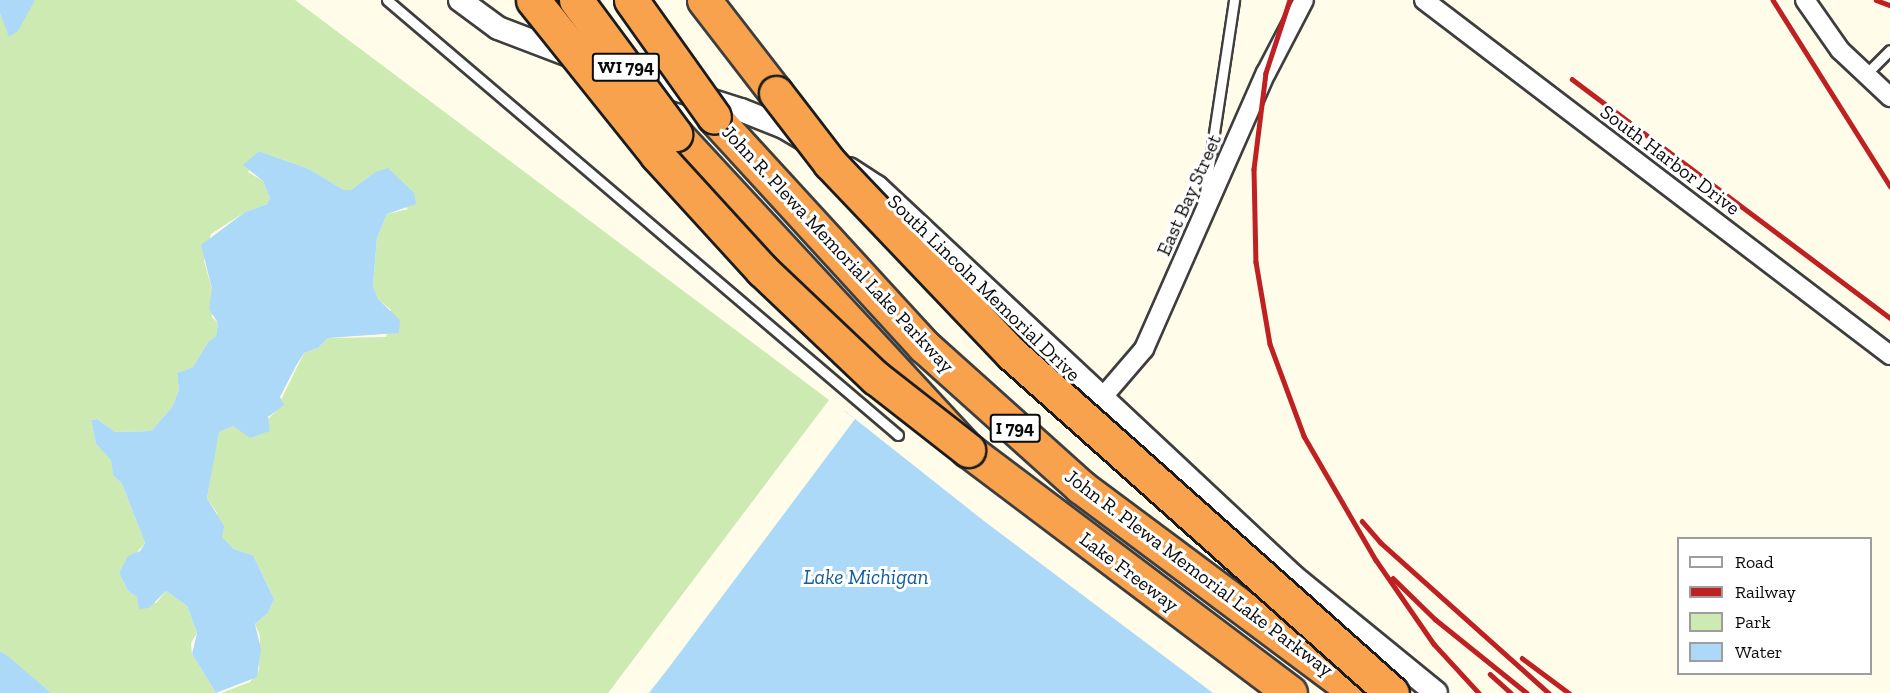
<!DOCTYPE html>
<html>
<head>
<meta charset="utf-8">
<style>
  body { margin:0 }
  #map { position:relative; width:1890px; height:693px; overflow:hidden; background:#fffcea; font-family:"Zilla Slab",serif }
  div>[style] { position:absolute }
  .green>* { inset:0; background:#cdeab3 }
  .water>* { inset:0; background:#add9f8 }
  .pier>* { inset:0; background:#fffcea }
  .roads { filter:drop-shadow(2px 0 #3e3e3e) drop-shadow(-2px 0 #3e3e3e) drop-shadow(0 2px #3e3e3e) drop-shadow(0 -2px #3e3e3e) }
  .service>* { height:9px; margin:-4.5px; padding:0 4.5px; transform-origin:4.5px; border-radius:4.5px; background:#fff }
  .minor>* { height:18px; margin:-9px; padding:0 9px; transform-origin:9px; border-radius:9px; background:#fff }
  .tertiary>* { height:22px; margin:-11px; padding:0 11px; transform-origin:11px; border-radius:11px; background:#fff }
  .motorway>* { height:33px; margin:-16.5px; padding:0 16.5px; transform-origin:16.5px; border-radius:16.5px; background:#f9a24e }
  .rail>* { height:4.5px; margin:-2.25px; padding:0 2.25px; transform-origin:2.25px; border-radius:2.25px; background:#bf2022 }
  .bridges { filter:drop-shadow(2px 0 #1c1c1c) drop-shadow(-2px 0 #1c1c1c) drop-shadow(0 2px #1c1c1c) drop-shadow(0 -2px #1c1c1c) }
  .motorway-bridge>* { height:33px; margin:-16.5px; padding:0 16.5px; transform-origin:16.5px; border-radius:16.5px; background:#f9a24e }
  span { translate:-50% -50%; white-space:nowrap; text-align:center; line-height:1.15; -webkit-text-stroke:6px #fff; paint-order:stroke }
  .shield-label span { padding:2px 4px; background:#fff; border:2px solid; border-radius:4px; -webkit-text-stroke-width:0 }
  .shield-label { font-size:18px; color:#0b0b0b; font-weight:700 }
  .street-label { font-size:20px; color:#0b0b0b }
  .water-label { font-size:21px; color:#125da0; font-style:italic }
  .legend { position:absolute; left:1677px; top:537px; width:195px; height:138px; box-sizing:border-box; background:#fff; border:2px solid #9d9d9d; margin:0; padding:8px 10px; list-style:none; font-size:18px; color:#0b0b0b }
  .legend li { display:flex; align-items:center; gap:12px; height:30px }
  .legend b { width:30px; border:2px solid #9d9d9d }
</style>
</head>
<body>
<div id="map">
  <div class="green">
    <i style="clip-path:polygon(35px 0,295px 0,829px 400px,608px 693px,221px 693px,250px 682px,259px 670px,260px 636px,255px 624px,268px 613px,274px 599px,253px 555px,234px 549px,221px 537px,217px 513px,207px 498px,218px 432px,233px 426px,250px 437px,275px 412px,304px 353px,318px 348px,328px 338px,386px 337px,391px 310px,378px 299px,373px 286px,377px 238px,387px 214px,408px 209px,375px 172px,351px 190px,344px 190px,309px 169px,259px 151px,248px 172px,263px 181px,270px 198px,267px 204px,245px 212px,211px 234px,204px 261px,212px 289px,212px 317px,218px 323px,216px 336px,208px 342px,193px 367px,177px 373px,179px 390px,172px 407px,151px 431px,115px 432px,97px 419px,91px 420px,96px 444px,112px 460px,113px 475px,122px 484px,145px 543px,119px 573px,128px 591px,137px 597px,156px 603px,166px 591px,187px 606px,197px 633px,191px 643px,192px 654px,216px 693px,51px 693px,0 651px,0 13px,10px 36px)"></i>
  </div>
  <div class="water">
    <i style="clip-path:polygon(0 0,35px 0,18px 31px,9px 37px,0 13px)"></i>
    <i style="clip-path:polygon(259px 151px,309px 169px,344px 190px,351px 190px,375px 172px,388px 168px,414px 193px,416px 204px,387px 214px,377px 238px,373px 286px,378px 299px,400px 320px,399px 333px,328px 338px,318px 348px,304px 353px,296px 366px,280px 397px,284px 405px,268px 417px,270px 431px,250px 438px,233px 426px,219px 432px,207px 498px,224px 526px,222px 537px,234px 549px,253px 555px,274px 599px,268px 613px,255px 624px,261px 649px,257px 677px,216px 693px,192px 654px,197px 633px,187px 606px,166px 591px,149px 608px,139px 609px,137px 597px,128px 591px,119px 573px,128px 556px,140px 551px,145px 543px,122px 484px,113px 475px,111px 460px,96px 444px,91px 420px,97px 419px,115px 432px,151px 431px,172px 407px,179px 390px,177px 373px,193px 367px,208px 342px,216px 336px,218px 323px,209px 309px,212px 289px,201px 245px,245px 212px,267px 204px,270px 198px,263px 181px,243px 165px)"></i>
    <i style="clip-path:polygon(845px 411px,984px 521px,1213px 693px,631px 693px)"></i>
    <i style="clip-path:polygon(0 651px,9px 657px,51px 693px,0 693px)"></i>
  </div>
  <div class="pier">
    <i style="clip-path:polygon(843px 410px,855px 419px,670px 666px,649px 693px,628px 693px)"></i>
  </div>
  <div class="roads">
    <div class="service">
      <i style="left:387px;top:0;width:671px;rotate:40.41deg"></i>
      <i style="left:1865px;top:75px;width:35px;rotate:-45deg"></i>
      <i style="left:1204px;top:199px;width:201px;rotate:-81.4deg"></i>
    </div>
    <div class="minor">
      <i style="left:1424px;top:0;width:586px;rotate:37.3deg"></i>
      <i style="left:1805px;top:0;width:61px;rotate:55deg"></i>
      <i style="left:1840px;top:50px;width:69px;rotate:43.2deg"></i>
      <i style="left:1101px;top:399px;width:66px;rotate:-49.3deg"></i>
      <i style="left:1144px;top:349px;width:302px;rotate:-66.2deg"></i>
      <i style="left:1266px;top:73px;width:82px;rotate:-62.5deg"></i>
    </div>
    <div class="tertiary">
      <i style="left:460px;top:0;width:47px;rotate:36.4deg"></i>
      <i style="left:498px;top:28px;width:87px;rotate:20.9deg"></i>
      <i style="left:631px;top:75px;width:115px;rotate:17.7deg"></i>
      <i style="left:741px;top:110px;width:46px;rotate:21.6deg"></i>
      <i style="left:784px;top:127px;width:27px;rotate:31deg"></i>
      <i style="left:849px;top:169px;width:33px;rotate:33deg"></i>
      <i style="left:877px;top:187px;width:571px;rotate:43.08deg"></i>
      <i style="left:1294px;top:577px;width:183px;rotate:39.2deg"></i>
    </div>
    <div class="motorway">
      <i style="left:704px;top:0;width:118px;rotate:52.3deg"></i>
      <i style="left:714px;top:117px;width:311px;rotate:47.5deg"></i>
      <i style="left:924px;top:346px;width:211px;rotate:41.9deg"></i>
      <i style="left:1081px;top:487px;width:344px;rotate:36.7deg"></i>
      <i style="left:675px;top:134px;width:431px;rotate:47.2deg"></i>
      <i style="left:968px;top:450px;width:403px;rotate:37deg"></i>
    </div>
  </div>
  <div class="rail">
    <i style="left:1290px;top:0;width:77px;rotate:108.2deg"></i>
    <i style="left:1266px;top:73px;width:97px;rotate:97.1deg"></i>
    <i style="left:1254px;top:169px;width:93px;rotate:88.8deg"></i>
    <i style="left:1256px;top:262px;width:83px;rotate:80.3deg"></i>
    <i style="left:1270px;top:344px;width:98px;rotate:69.7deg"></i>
    <i style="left:1304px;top:436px;width:143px;rotate:59.9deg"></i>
    <i style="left:1376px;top:560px;width:102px;rotate:55.4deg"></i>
    <i style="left:1434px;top:644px;width:67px;rotate:47.4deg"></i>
    <i style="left:1773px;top:0;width:220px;rotate:57.8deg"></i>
    <i style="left:1876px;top:0;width:15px;rotate:20deg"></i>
    <i style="left:1572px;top:79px;width:398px;rotate:36.9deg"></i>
    <i style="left:1362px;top:521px;width:28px;rotate:49deg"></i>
    <i style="left:1380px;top:542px;width:227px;rotate:41.8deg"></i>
    <i style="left:1393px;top:578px;width:59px;rotate:44.3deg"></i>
    <i style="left:1435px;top:619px;width:118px;rotate:38.8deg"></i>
    <i style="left:1522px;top:658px;width:59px;rotate:36.7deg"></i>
    <i style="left:1490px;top:674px;width:28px;rotate:42deg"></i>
  </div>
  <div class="bridges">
    <div class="motorway-bridge">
      <i style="left:533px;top:0;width:198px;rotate:51.3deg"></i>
      <i style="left:657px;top:155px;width:156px;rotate:47.6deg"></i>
      <i style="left:762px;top:270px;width:157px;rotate:43.5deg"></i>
      <i style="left:876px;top:378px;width:117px;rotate:38deg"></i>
      <i style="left:576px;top:0;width:167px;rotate:53.5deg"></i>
      <i style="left:631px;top:0;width:143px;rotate:54.6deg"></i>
      <i style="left:776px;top:93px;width:88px;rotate:52.4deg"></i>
      <i style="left:830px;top:163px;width:264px;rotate:46.4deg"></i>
      <i style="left:1012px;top:354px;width:509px;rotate:41.74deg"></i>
    </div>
  </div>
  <div class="shield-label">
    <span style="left:626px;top:67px">WI 794</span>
    <span style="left:1015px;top:428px">I 794</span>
  </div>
  <div class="street-label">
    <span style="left:1670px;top:160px;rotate:37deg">South Harbor Drive</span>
    <span style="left:1189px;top:195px;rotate:-66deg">East Bay Street</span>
    <span style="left:838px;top:249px;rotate:47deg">John R. Plewa Memorial Lake Parkway</span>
    <span style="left:984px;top:288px;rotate:44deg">South Lincoln Memorial Drive</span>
    <span style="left:1129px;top:572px;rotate:37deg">Lake Freeway</span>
    <span style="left:1199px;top:573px;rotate:37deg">John R. Plewa Memorial Lake Parkway</span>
  </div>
  <div class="water-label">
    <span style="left:866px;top:577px">Lake Michigan</span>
  </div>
  <ul class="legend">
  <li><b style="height:8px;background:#fff"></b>Road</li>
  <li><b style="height:8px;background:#bf2022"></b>Railway</li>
  <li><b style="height:16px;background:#cdeab3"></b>Park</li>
  <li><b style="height:16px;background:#add9f8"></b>Water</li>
  </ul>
</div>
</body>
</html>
